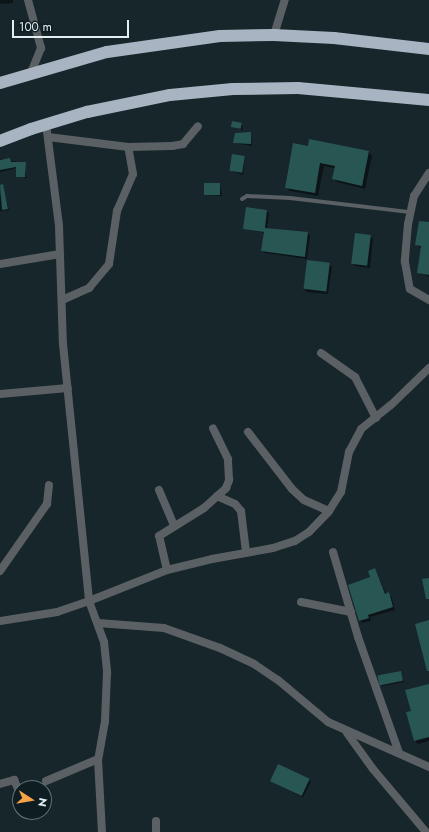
<!DOCTYPE html>
<html>
<head>
<meta charset="utf-8">
<style>
  body { margin:0 }
  #map { position:relative; width:429px; height:832px; overflow:hidden; background:#17262b; font-family:Jost,sans-serif }
  div>[style] { position:absolute }
  .shadow>* { inset:0; background:#0007; transform-origin:0 0 }
  .building>* { inset:0; background:#285652; transform-origin:0 0 }
  .lane>* { height:4px; margin:-2px; padding:0 2px; transform-origin:2px; border-radius:2px; background:#5b6065 }
  .street>* { height:8px; margin:-4px; padding:0 4px; transform-origin:4px; border-radius:4px; background:#5b6065 }
  .highway>* { height:12px; margin:-6px; padding:0 6px; transform-origin:6px; border-radius:6px; background:#a8b4c1 }
  span { translate:-50% -50%; white-space:nowrap; text-align:center; line-height:1.15; -webkit-text-stroke:3px #0d1d21; paint-order:stroke }
  .north { position:absolute; left:12px; top:780px; width:40px; height:40px; box-sizing:border-box; background:#0d1d21; border:1px solid #637175; border-radius:50%; rotate:102deg; font-size:11px; font-weight:700; line-height:16px; text-align:center; color:#e5eff2 }
  .north::after { content:''; display:block; margin:auto; width:14px; height:18px; background:#f7a149; clip-path:polygon(50% 0,100% 100%,50% 72%,0 100%) }
  .scale { position:absolute; left:12px; top:20px; width:117px; height:18px; box-sizing:border-box; border:2px solid #e5eff2; border-top:0; padding-left:5px; font-size:12px; line-height:14px; white-space:nowrap; color:#e5eff2; -webkit-text-stroke:3px #0d1d21; paint-order:stroke }
</style>
</head>
<body>
<div id="map">
  <div class="shadow">
    <i style="clip-path:polygon(0 0,13px 0,13px 3px,0 4px)"></i>
    <i style="clip-path:polygon(242px 124px,243px 130px,232px 126px)"></i>
    <i style="clip-path:polygon(251px 133px,252px 146px,235px 143px,236px 134px)"></i>
    <i style="clip-path:polygon(310px 141px,369px 152px,372px 156px,365px 189px,337px 182px,333px 178px,335px 168px,324px 166px,318px 196px,290px 191px,286px 187px,309px 147px)"></i>
    <i style="clip-path:polygon(245px 157px,243px 175px,229px 170px)"></i>
    <i style="clip-path:polygon(0 159px,25px 163px,26px 178px,17px 176px,17px 168px,0 172px)"></i>
    <i style="clip-path:polygon(220px 184px,222px 196px,205px 195px,205px 185px)"></i>
    <i style="clip-path:polygon(5px 195px,9px 210px,0 211px,0 196px)"></i>
    <i style="clip-path:polygon(267px 211px,269px 213px,267px 229px,307px 233px,310px 235px,307px 259px,265px 253px,262px 251px,265px 233px,244px 228px)"></i>
    <i style="clip-path:polygon(429px 223px,429px 277px,418px 272px,422px 249px,416px 244px)"></i>
    <i style="clip-path:polygon(370px 236px,373px 239px,370px 268px,355px 266px,352px 263px)"></i>
    <i style="clip-path:polygon(329px 264px,332px 267px,328px 294px,307px 292px,304px 289px)"></i>
    <i style="clip-path:polygon(375px 569px,386px 594px,391px 596px,395px 610px,370px 617px,371px 621px,362px 623px,360px 620px)"></i>
    <i style="clip-path:polygon(400px 672px,404px 682px,382px 686px,380px 677px)"></i>
    <i style="clip-path:polygon(429px 685px,429px 741px,418px 744px,414px 740px,412px 712px)"></i>
    <i style="left:279px;top:765px;width:36px;height:18px;rotate:27deg"></i>
  </div>
  <div class="building">
    <i style="left:232px;top:121px;width:10px;height:6px;rotate:11deg"></i>
    <i style="clip-path:polygon(251px 132px,251px 144px,233px 143px,235px 133px)"></i>
    <i style="clip-path:polygon(309px 139px,369px 151px,362px 186px,332px 179px,335px 166px,320px 163px,315px 193px,285px 188px,293px 143px,308px 146px)"></i>
    <i style="left:232px;top:154px;width:13px;height:17px;rotate:9deg"></i>
    <i style="clip-path:polygon(10px 158px,11px 162px,26px 162px,25px 177px,16px 177px,16px 167px,0 170px,0 160px)"></i>
    <i style="left:220px;top:183px;width:12px;height:16px;rotate:90deg"></i>
    <i style="clip-path:polygon(3px 184px,8px 209px,2px 210px,0 185px)"></i>
    <i style="clip-path:polygon(246px 207px,267px 210px,265px 228px,308px 232px,305px 257px,261px 251px,264px 232px,243px 229px)"></i>
    <i style="clip-path:polygon(419px 221px,429px 222px,429px 275px,417px 273px,421px 246px,415px 245px)"></i>
    <i style="left:355px;top:233px;width:16px;height:31px;rotate:7deg"></i>
    <i style="left:307px;top:260px;width:23px;height:29px;rotate:7deg"></i>
    <i style="clip-path:polygon(375px 568px,385px 594px,389px 592px,393px 607px,368px 615px,369px 618px,359px 621px,348px 585px,370px 577px,368px 571px)"></i>
    <i style="clip-path:polygon(429px 578px,429px 599px,426px 599px,422px 579px)"></i>
    <i style="clip-path:polygon(429px 620px,429px 671px,427px 671px,415px 624px)"></i>
    <i style="left:401px;top:671px;width:10px;height:24px;rotate:79deg"></i>
    <i style="clip-path:polygon(429px 684px,429px 737px,414px 741px,406px 712px,411px 711px,405px 690px)"></i>
    <i style="left:278px;top:764px;width:35px;height:19px;rotate:25deg"></i>
  </div>
  <div class="lane">
    <i style="left:242px;top:199px;width:6px;rotate:-31deg"></i>
    <i style="left:247px;top:196px;width:43px;rotate:2.7deg"></i>
    <i style="left:290px;top:198px;width:121px;rotate:6.7deg"></i>
  </div>
  <div class="street">
    <i style="left:28px;top:0;width:50px;rotate:74.8deg"></i>
    <i style="left:41px;top:48px;width:27px;rotate:112deg"></i>
    <i style="left:274px;top:35px;width:37px;rotate:-73deg"></i>
    <i style="left:46px;top:124px;width:103px;rotate:82.7deg"></i>
    <i style="left:59px;top:226px;width:118px;rotate:88.1deg"></i>
    <i style="left:63px;top:344px;width:258px;rotate:84.2deg"></i>
    <i style="left:89px;top:601px;width:84px;rotate:-21.7deg"></i>
    <i style="left:167px;top:570px;width:46px;rotate:-13.7deg"></i>
    <i style="left:212px;top:559px;width:62px;rotate:-10.2deg"></i>
    <i style="left:273px;top:548px;width:23px;rotate:-18deg"></i>
    <i style="left:295px;top:541px;width:17px;rotate:-33deg"></i>
    <i style="left:309px;top:532px;width:29px;rotate:-46deg"></i>
    <i style="left:329px;top:511px;width:22px;rotate:-58deg"></i>
    <i style="left:341px;top:492px;width:41px;rotate:-78.7deg"></i>
    <i style="left:349px;top:452px;width:26px;rotate:-62deg"></i>
    <i style="left:361px;top:429px;width:38px;rotate:-39deg"></i>
    <i style="left:391px;top:405px;width:53px;rotate:-44.2deg"></i>
    <i style="left:48px;top:137px;width:81px;rotate:7.1deg"></i>
    <i style="left:128px;top:147px;width:44px;rotate:-1.3deg"></i>
    <i style="left:172px;top:146px;width:11px;rotate:-10deg"></i>
    <i style="left:183px;top:144px;width:23px;rotate:-50deg"></i>
    <i style="left:429px;top:173px;width:27px;rotate:123deg"></i>
    <i style="left:414px;top:196px;width:29px;rotate:102deg"></i>
    <i style="left:408px;top:224px;width:38px;rotate:95deg"></i>
    <i style="left:405px;top:262px;width:27px;rotate:80deg"></i>
    <i style="left:410px;top:289px;width:22px;rotate:30deg"></i>
    <i style="left:0;top:264px;width:61px;rotate:-9.5deg"></i>
    <i style="left:62px;top:300px;width:30px;rotate:-24deg"></i>
    <i style="left:89px;top:288px;width:31px;rotate:-50deg"></i>
    <i style="left:109px;top:264px;width:54px;rotate:-81.4deg"></i>
    <i style="left:117px;top:211px;width:40px;rotate:-66.6deg"></i>
    <i style="left:133px;top:174px;width:27px;rotate:-100deg"></i>
    <i style="left:321px;top:353px;width:42px;rotate:35.2deg"></i>
    <i style="left:355px;top:377px;width:46px;rotate:62.9deg"></i>
    <i style="left:0;top:394px;width:68px;rotate:-5deg"></i>
    <i style="left:248px;top:432px;width:72px;rotate:52.3deg"></i>
    <i style="left:292px;top:489px;width:16px;rotate:43deg"></i>
    <i style="left:304px;top:500px;width:27px;rotate:24deg"></i>
    <i style="left:159px;top:490px;width:38px;rotate:67deg"></i>
    <i style="left:217px;top:496px;width:20px;rotate:24deg"></i>
    <i style="left:235px;top:504px;width:9px;rotate:49deg"></i>
    <i style="left:241px;top:511px;width:41px;rotate:83deg"></i>
    <i style="left:333px;top:552px;width:89px;rotate:73.6deg"></i>
    <i style="left:358px;top:637px;width:123px;rotate:70.5deg"></i>
    <i style="left:167px;top:570px;width:35px;rotate:-103deg"></i>
    <i style="left:159px;top:536px;width:53px;rotate:-31.9deg"></i>
    <i style="left:204px;top:508px;width:30px;rotate:-42deg"></i>
    <i style="left:226px;top:488px;width:9px;rotate:-69deg"></i>
    <i style="left:229px;top:480px;width:21px;rotate:-93deg"></i>
    <i style="left:228px;top:459px;width:34px;rotate:-116deg"></i>
    <i style="left:0;top:571px;width:82px;rotate:-55deg"></i>
    <i style="left:47px;top:504px;width:19px;rotate:-84deg"></i>
    <i style="left:301px;top:602px;width:51px;rotate:11.3deg"></i>
    <i style="left:0;top:621px;width:58px;rotate:-9deg"></i>
    <i style="left:57px;top:612px;width:34px;rotate:-19deg"></i>
    <i style="left:89px;top:601px;width:44px;rotate:69.9deg"></i>
    <i style="left:104px;top:642px;width:31px;rotate:84deg"></i>
    <i style="left:107px;top:673px;width:48px;rotate:92.4deg"></i>
    <i style="left:105px;top:721px;width:39px;rotate:100deg"></i>
    <i style="left:98px;top:759px;width:73px;rotate:86.9deg"></i>
    <i style="left:98px;top:623px;width:66px;rotate:4.3deg"></i>
    <i style="left:164px;top:628px;width:59px;rotate:19.7deg"></i>
    <i style="left:220px;top:648px;width:38px;rotate:25deg"></i>
    <i style="left:254px;top:664px;width:29px;rotate:34deg"></i>
    <i style="left:278px;top:680px;width:65px;rotate:40deg"></i>
    <i style="left:328px;top:722px;width:111px;rotate:24deg"></i>
    <i style="left:347px;top:733px;width:44px;rotate:54.2deg"></i>
    <i style="left:373px;top:769px;width:82px;rotate:49.9deg"></i>
    <i style="left:46px;top:781px;width:56px;rotate:-22.9deg"></i>
    <i style="left:0;top:784px;width:15px;rotate:-16deg"></i>
    <i style="left:14px;top:780px;width:14px;rotate:65deg"></i>
    <i style="left:156px;top:821px;width:11px;rotate:90deg"></i>
  </div>
  <div class="highway">
    <i style="left:0;top:83px;width:111px;rotate:-16.2deg"></i>
    <i style="left:107px;top:52px;width:114px;rotate:-8.1deg"></i>
    <i style="left:220px;top:36px;width:54px;rotate:-1.1deg"></i>
    <i style="left:274px;top:35px;width:60px;rotate:2.9deg"></i>
    <i style="left:334px;top:38px;width:96px;rotate:6.6deg"></i>
    <i style="left:0;top:141px;width:33px;rotate:-21deg"></i>
    <i style="left:31px;top:129px;width:59px;rotate:-16.9deg"></i>
    <i style="left:87px;top:112px;width:85px;rotate:-11.6deg"></i>
    <i style="left:170px;top:95px;width:63px;rotate:-5.4deg"></i>
    <i style="left:233px;top:89px;width:65px;rotate:-0.9deg"></i>
    <i style="left:298px;top:88px;width:132px;rotate:5.2deg"></i>
  </div>
  <div class="north">N</div>
  <div class="scale">100 m</div>
</div>
</body>
</html>
